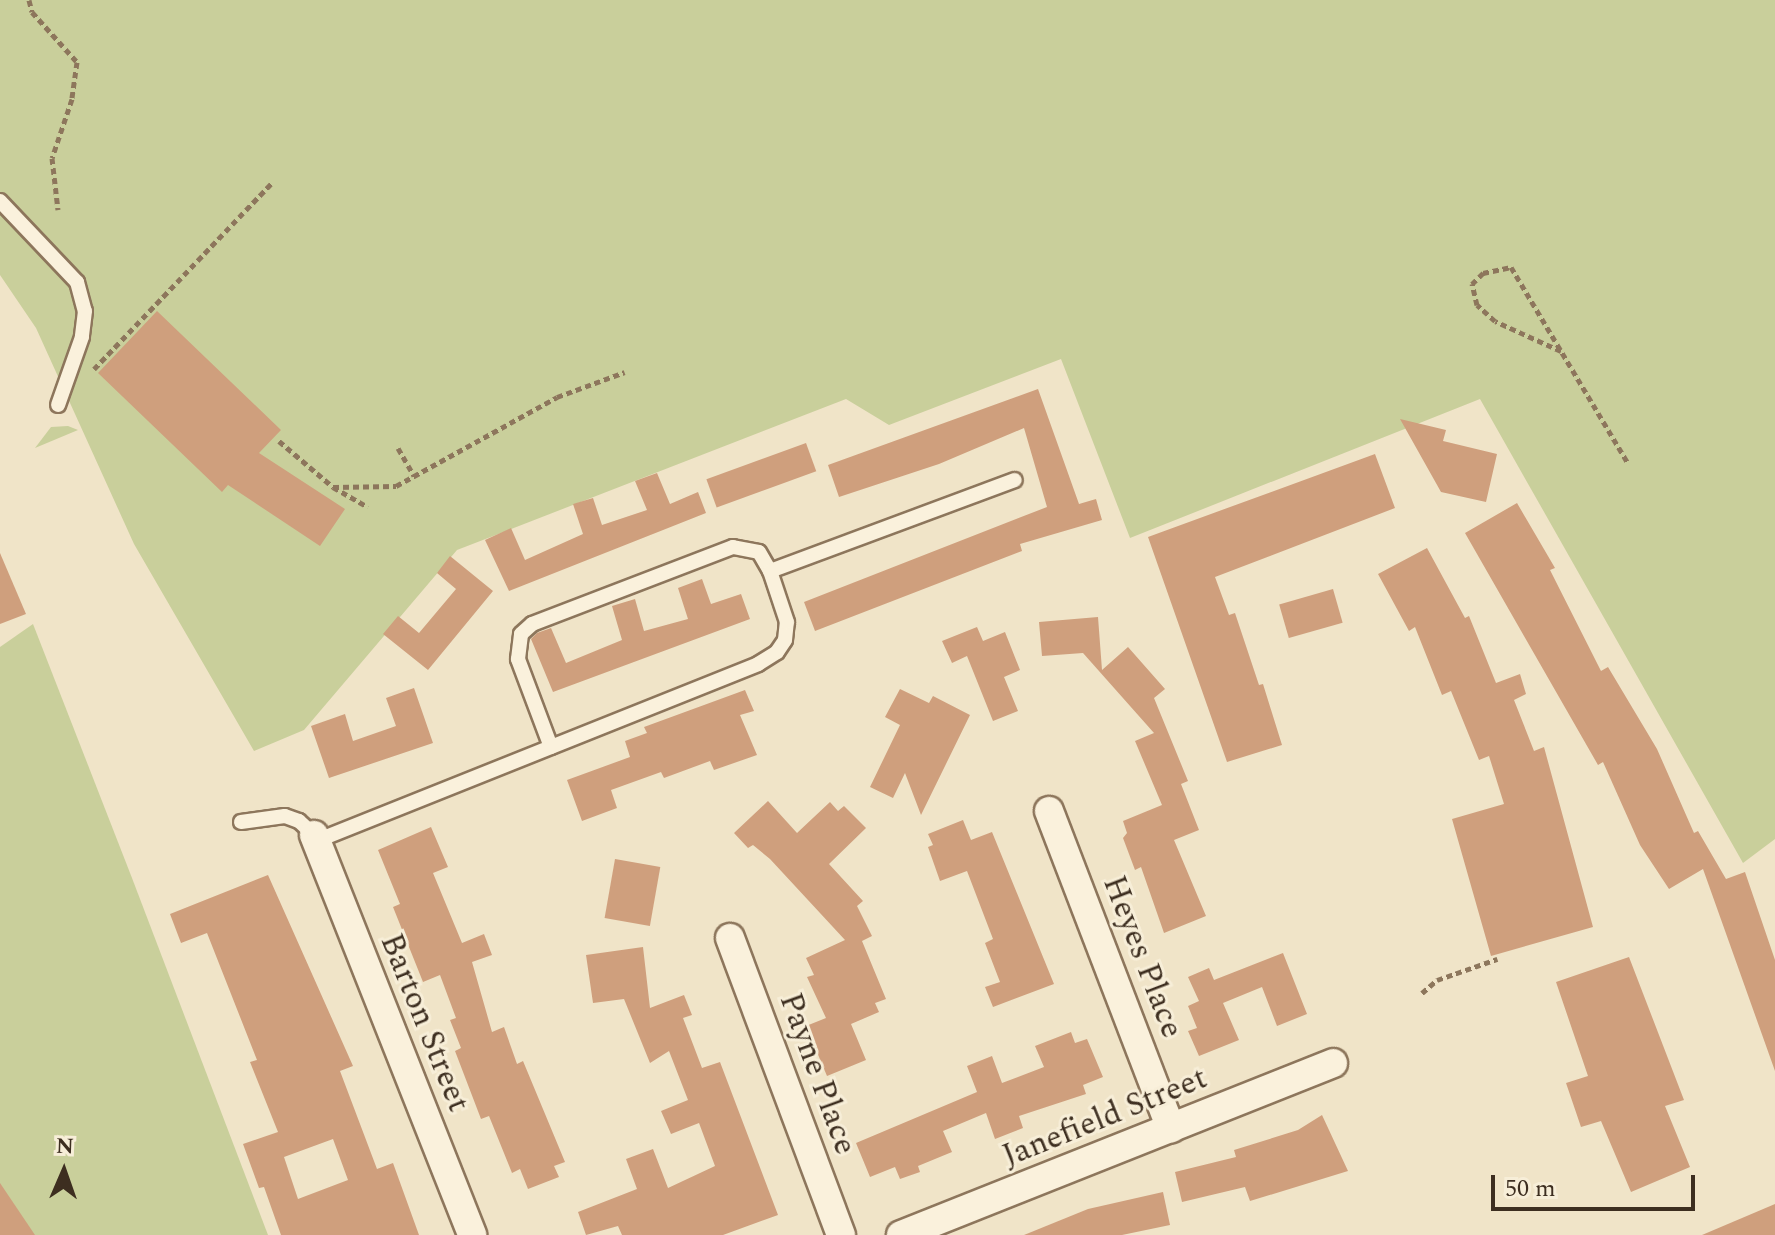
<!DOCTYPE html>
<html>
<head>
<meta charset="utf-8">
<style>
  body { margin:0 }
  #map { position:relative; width:1775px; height:1235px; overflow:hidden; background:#f0e4c8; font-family:Spectral,serif }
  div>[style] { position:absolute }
  .green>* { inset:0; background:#c9cf9b }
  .building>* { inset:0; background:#cf9f7d; transform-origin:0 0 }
  .path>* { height:5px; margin-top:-2.5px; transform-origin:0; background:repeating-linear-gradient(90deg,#8d765c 0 6px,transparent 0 10px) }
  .roads { filter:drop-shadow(2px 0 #8d765c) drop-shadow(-2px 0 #8d765c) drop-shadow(0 2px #8d765c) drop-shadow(0 -2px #8d765c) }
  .service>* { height:14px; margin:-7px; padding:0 7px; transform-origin:7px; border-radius:7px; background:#faf1dc }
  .minor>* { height:28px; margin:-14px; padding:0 14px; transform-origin:14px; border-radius:14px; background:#faf1dc }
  span { translate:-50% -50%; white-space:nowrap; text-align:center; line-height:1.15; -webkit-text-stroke:6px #f7eed8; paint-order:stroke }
  .street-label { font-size:32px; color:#3d2e20 }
  .north { position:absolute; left:24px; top:1131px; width:80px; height:80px; -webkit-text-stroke:6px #f7eed8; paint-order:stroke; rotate:2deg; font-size:22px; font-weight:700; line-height:32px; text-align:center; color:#3d2e20 }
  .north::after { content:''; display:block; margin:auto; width:28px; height:36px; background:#3d2e20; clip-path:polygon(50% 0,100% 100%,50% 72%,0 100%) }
  .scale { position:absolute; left:1491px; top:1175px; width:204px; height:36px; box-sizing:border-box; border:4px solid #3d2e20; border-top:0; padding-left:10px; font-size:24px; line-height:28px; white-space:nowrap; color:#3d2e20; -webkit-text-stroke:6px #f7eed8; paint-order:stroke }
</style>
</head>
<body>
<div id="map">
  <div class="green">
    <i style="clip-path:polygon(0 0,1775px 0,1775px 839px,1743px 863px,1480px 399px,1130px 538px,1061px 359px,889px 425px,846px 399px,457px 550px,304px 730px,254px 751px,134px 544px,36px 328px,0 275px)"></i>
    <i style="clip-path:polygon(68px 426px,78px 430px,35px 448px,51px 427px)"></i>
    <i style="clip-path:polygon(33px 624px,132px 878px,268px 1235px,0 1235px,0 647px)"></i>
  </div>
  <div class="building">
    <i style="clip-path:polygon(157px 311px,281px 430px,259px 453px,345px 509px,320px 546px,228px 485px,222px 492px,98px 373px)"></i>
    <i style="clip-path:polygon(1038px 389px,1079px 504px,1096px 499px,1102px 520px,1020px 544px,1022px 551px,815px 631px,804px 602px,1047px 507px,1024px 428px,939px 464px,839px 497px,828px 465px)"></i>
    <i style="clip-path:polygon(1400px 419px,1446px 430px,1443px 441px,1497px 454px,1486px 502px,1441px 492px)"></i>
    <i style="left:806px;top:443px;width:30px;height:106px;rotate:70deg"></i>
    <i style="clip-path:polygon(1375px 454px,1395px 508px,1215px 577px,1229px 615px,1235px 613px,1259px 685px,1263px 684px,1282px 745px,1227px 762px,1148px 537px)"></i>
    <i style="clip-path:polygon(657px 473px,670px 504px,698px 492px,706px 513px,509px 591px,485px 540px,511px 528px,525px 560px,583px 534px,573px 504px,593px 498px,602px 525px,647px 510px,635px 481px)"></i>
    <i style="clip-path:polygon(1517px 503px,1555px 568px,1550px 570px,1601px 671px,1608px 667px,1657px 749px,1694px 833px,1698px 831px,1726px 879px,1745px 872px,1775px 960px,1775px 1071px,1703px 869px,1669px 889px,1640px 845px,1603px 762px,1598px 765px,1465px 533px)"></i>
    <i style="clip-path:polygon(1427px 548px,1465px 618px,1469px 616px,1496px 683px,1520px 674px,1526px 694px,1514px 700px,1534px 751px,1544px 747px,1593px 927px,1491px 956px,1452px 819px,1504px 804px,1489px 756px,1479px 760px,1451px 691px,1442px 695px,1415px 627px,1409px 631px,1378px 574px)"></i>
    <i style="clip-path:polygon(0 553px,26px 614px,0 624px)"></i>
    <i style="clip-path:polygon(450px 556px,493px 591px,428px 670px,383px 634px,398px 616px,419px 633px,456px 589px,437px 573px)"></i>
    <i style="clip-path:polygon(702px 579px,711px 604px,741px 594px,750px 619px,553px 692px,531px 639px,537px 633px,551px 628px,566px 663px,622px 640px,612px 606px,635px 599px,644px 631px,688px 619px,678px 588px)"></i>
    <i style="left:1333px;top:589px;width:35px;height:56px;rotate:74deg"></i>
    <i style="clip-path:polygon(1098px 617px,1102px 670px,1128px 647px,1165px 689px,1154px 698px,1188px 781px,1181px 784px,1199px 830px,1174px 840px,1206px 916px,1164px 933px,1141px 867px,1135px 870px,1123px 838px,1127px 833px,1123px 821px,1162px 805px,1135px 741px,1154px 733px,1083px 653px,1042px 656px,1039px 622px)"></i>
    <i style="clip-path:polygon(977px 627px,983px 641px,1005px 632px,1020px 670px,1004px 677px,1018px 711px,993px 721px,967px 656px,952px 663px,942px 641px)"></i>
    <i style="clip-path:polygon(414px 688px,433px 743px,329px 778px,311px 726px,345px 714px,353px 741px,396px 726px,386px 698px)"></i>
    <i style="clip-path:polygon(900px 689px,929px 703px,933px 696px,970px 715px,921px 815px,905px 773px,893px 798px,870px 787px,900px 725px,885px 717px)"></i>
    <i style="clip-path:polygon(745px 690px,754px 711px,740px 715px,757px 755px,714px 770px,710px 761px,664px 778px,661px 772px,611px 790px,617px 808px,582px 821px,567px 780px,630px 757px,625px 741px,647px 733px,644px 727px)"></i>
    <i style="clip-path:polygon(768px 801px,797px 833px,830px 802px,838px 811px,844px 806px,866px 828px,829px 864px,863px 901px,857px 906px,872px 936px,862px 941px,886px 999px,875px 1003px,879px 1012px,851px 1024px,866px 1060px,827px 1076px,806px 1026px,826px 1018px,807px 977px,814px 975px,806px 958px,845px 940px,770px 859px,753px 845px,748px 848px,734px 833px)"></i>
    <i style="clip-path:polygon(963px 820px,971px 840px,992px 832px,1054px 984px,993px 1007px,985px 987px,1000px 982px,985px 943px,993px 939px,967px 871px,940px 881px,928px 847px,933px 845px,928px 834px)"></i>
    <i style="clip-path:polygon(431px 827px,448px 867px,433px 873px,462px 943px,484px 934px,492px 955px,472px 962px,492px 1032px,504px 1027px,517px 1064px,523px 1061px,565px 1162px,554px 1166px,559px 1177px,528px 1189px,520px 1169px,512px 1173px,489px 1116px,481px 1119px,455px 1051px,461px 1048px,450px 1020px,456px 1018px,440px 975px,423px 982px,393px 907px,400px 904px,378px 850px)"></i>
    <i style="left:615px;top:859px;width:46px;height:60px;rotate:10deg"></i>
    <i style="clip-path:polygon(evenodd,268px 875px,353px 1066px,340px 1071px,377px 1169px,393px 1163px,419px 1235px,281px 1235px,264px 1187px,259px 1188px,243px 1144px,278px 1132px,250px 1062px,257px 1060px,207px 933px,181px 943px,170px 914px,268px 875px,333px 1139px,348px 1180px,298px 1199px,284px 1157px,333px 1139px)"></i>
    <i style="clip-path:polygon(643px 947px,650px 1008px,684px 995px,692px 1015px,683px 1018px,702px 1068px,720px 1062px,778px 1215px,723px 1235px,622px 1235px,618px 1226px,586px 1235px,578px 1212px,637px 1189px,626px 1159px,653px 1149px,668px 1188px,715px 1166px,699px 1123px,671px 1134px,661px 1111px,688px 1100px,669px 1051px,650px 1063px,624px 999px,593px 1003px,586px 955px)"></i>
    <i style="clip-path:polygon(1283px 953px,1307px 1014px,1277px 1026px,1262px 987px,1223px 1003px,1239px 1040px,1199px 1056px,1188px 1031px,1197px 1028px,1188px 1006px,1199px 1001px,1188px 977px,1209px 968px,1214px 980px)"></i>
    <i style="clip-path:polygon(1629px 957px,1684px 1100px,1665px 1106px,1690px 1167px,1631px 1192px,1601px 1121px,1581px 1127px,1566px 1083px,1588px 1076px,1556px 982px)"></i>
    <i style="clip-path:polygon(1071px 1032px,1075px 1043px,1087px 1039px,1103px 1077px,1083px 1085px,1086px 1094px,1019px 1116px,1023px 1128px,995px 1139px,986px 1113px,943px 1131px,952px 1152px,918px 1166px,920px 1172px,900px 1179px,895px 1167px,870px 1177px,856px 1143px,977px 1092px,967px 1066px,992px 1056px,1002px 1083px,1044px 1067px,1035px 1046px)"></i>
    <i style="clip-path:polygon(1322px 1115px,1348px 1171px,1250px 1201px,1245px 1187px,1182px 1202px,1175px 1172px,1236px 1157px,1234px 1150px,1298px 1130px)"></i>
    <i style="clip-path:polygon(0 1183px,35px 1235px,0 1235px)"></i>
    <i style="clip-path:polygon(1163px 1192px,1170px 1225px,1122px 1235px,1024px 1235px,1088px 1209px)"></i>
    <i style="clip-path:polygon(1775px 1204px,1775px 1235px,1702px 1235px)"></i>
  </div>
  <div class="path">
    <i style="left:29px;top:0;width:12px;rotate:76deg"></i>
    <i style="left:32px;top:12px;width:67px;rotate:48deg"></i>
    <i style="left:77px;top:62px;width:37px;rotate:98deg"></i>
    <i style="left:72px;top:99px;width:62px;rotate:108.7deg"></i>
    <i style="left:52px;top:158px;width:52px;rotate:83.4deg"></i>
    <i style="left:1561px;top:351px;width:72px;rotate:-155.6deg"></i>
    <i style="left:1495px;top:321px;width:24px;rotate:-138deg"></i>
    <i style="left:1477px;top:305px;width:22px;rotate:-103deg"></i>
    <i style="left:1472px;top:284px;width:16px;rotate:-45deg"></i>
    <i style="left:1483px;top:273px;width:29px;rotate:-12deg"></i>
    <i style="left:1511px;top:267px;width:228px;rotate:59.2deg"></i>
    <i style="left:94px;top:369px;width:259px;rotate:-46.3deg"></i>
    <i style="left:279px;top:441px;width:71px;rotate:40.4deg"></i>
    <i style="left:333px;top:487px;width:40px;rotate:29.7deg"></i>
    <i style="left:398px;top:448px;width:32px;rotate:60deg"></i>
    <i style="left:333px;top:487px;width:63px;rotate:-0.9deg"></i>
    <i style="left:396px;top:486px;width:184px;rotate:-28.9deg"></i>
    <i style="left:557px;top:397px;width:72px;rotate:-20.2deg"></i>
    <i style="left:1422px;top:993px;width:20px;rotate:-41deg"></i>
    <i style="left:1437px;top:980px;width:64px;rotate:-19.3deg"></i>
  </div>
  <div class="roads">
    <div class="service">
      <i style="left:0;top:201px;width:112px;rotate:46.5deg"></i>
      <i style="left:77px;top:282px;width:30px;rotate:75deg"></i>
      <i style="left:85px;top:311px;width:26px;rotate:97deg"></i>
      <i style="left:82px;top:337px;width:72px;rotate:109.4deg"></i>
      <i style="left:551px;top:747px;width:94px;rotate:-110.6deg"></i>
      <i style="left:518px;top:659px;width:25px;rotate:-83deg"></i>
      <i style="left:521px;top:634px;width:15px;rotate:-42deg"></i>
      <i style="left:532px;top:624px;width:215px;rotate:-21deg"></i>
      <i style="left:733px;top:547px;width:26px;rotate:11deg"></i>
      <i style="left:759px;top:552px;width:22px;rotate:60deg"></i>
      <i style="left:241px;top:822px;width:44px;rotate:-7.8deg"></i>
      <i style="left:285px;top:816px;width:15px;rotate:20deg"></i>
      <i style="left:299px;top:821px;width:21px;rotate:43deg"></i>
      <i style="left:316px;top:841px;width:476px;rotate:-21.8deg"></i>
      <i style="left:758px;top:664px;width:22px;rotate:-32deg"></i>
      <i style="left:777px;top:652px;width:14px;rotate:-56deg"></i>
      <i style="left:785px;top:640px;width:18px;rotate:-84deg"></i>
      <i style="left:787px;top:622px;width:54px;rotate:-108.4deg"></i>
      <i style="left:770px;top:571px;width:261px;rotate:-20.4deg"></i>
    </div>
    <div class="minor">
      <i style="left:1049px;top:811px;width:340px;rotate:69deg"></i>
      <i style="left:314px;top:835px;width:430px;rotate:68.4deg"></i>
      <i style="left:730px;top:938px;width:317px;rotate:69.5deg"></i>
      <i style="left:901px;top:1235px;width:465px;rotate:-21.7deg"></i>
    </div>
  </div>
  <div class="street-label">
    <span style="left:1142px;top:957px;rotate:69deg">Heyes Place</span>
    <span style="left:424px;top:1023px;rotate:68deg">Barton Street</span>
    <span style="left:817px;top:1074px;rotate:70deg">Payne Place</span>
    <span style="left:1105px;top:1118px;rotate:-22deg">Janefield Street</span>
  </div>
  <div class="north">N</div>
  <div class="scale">50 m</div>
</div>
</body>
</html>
